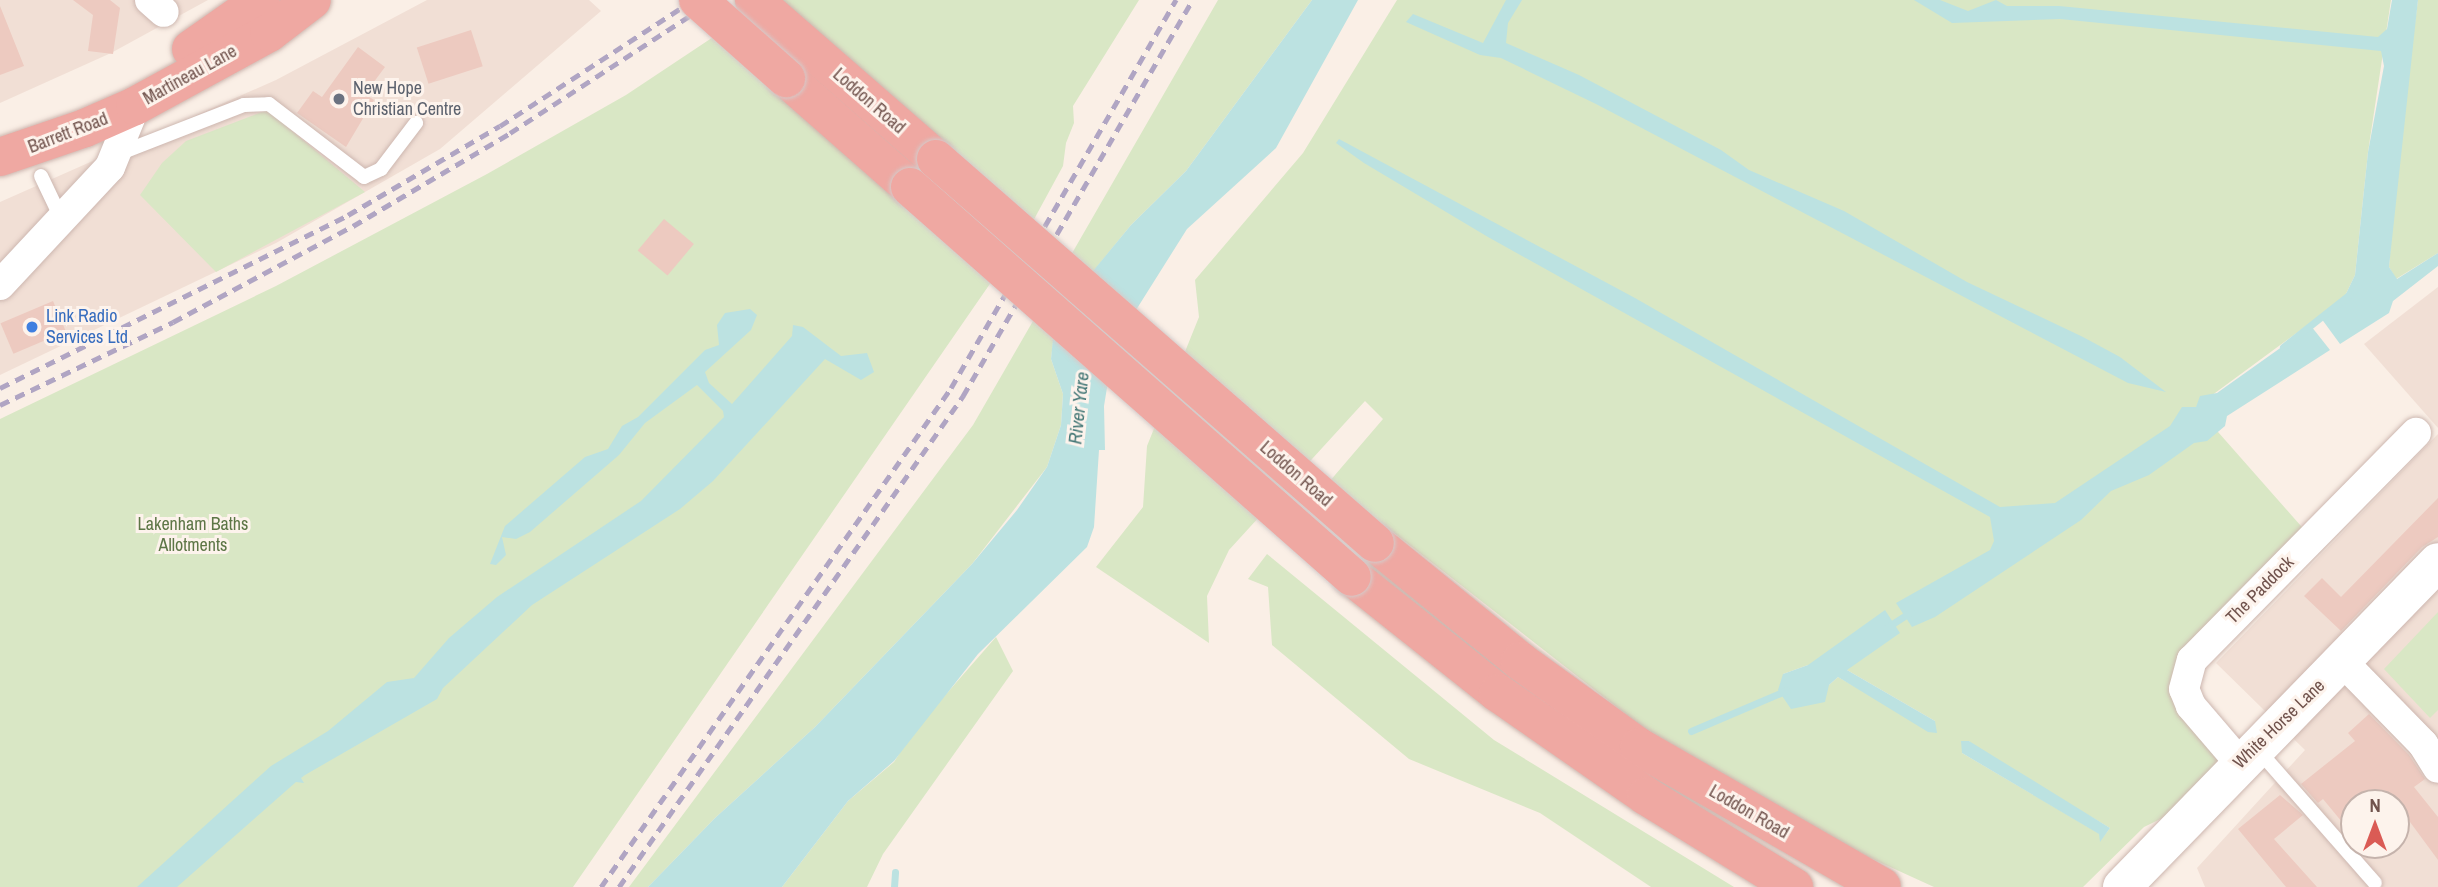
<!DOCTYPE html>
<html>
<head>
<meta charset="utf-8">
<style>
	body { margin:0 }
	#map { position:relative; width:2438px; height:887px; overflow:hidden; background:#faefe6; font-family:"Archivo Narrow",sans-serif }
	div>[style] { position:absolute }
	.residential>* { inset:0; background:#f1dfd5 }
	.green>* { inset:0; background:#d9e7c5 }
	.water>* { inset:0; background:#bce2e1 }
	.stream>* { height:7px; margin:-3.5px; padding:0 3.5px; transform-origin:3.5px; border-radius:3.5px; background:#bce2e1 }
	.building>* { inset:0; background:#edcac0; transform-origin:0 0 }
	.roads { filter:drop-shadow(0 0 2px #cdb7b0) drop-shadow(0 0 2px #cdb7b0) }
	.lane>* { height:14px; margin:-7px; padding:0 7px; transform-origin:7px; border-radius:7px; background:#fff }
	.street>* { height:30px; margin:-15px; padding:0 15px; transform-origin:15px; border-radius:15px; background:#fff }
	.secondary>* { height:38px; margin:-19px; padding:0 19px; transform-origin:19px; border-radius:19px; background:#fff }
	.highway>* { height:38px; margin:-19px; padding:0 19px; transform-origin:19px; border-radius:19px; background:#efa8a2 }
	.rail>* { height:5px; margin-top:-2.5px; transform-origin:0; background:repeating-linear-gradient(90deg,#b0a5c3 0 10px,transparent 0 17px) }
	.bridges { filter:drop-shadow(0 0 2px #d4cbca) drop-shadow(0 0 2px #d4cbca) }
	.highway-bridge>* { height:38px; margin:-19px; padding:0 19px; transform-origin:19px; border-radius:19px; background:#efa8a2 }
	.dots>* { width:19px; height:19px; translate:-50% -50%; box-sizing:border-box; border:4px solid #fdf3ec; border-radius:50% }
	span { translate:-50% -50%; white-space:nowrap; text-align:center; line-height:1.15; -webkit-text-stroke:6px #fdf3ec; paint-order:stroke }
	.street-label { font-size:18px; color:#71534d }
	.worship-label { font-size:18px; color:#5b616d }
	.left { translate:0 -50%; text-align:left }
	.shop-label { font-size:18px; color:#366cbe }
	.park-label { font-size:18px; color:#5d7646 }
	.water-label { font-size:19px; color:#427675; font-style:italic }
	.north { position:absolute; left:2340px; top:789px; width:70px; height:70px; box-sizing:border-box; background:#fdf3ec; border:2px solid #c5b3ac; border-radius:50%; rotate:0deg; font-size:19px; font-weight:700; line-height:28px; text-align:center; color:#71534d }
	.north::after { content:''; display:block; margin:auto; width:24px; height:32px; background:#da5b55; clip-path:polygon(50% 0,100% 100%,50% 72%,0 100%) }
</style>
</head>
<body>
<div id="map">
	<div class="residential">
		<i style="clip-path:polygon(0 0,208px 0,111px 53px,0 103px)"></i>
		<i style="clip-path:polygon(427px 0,589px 0,601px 11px,440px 149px,276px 243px,0 375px,0 202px,276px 80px)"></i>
		<i style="clip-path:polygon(2438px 287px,2438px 428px,2364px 344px)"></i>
		<i style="clip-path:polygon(evenodd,2438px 434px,2438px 887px,2205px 887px,2197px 868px,2305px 750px,2216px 663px,2438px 434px,2354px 803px,2396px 803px,2396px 845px,2354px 845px,2354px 803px)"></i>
	</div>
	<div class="green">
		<i style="clip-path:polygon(769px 0,1139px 0,1073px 106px,1074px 123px,1066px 143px,1063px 166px,1032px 223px,573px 887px,0 887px,0 419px,276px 286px,487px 174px,626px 95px)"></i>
		<i style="clip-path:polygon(1218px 0,1312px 0,1186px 171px,1131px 225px,1056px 317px,1051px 359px,1063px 394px,1061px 425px,1047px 467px,972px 564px,815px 727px,715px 818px,648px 887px,629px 887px,973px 425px)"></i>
		<i style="clip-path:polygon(evenodd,1397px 0,2391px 0,2368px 152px,2355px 275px,2344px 298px,2196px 407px,2308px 534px,2180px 662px,2228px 757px,2185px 807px,2144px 827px,2083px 887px,1934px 887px,1853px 850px,1641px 726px,1329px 482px,1383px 419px,1365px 401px,1229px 550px,1207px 596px,1209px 643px,1096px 567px,1143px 507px,1147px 446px,1199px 317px,1195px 280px,1303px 153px,1397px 0,1808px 665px,1847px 670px,1935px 721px,1929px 729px,1838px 677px,1829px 685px,1783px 674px,1808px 665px,1397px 0,1969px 741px,1977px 749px,2110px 828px,2100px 841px,2100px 834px,1962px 753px,1969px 741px)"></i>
		<i style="clip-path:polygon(2418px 0,2438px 0,2438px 253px,2396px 279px,2389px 267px,2397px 160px)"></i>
		<i style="clip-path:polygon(267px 110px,365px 192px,216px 272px,140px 195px,162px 163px,186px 141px)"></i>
		<i style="clip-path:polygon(1267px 554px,1494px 740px,1734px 887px,1651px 887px,1540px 813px,1409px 759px,1272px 645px,1268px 587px,1248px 579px)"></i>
		<i style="clip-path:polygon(2438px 612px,2438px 710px,2430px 718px,2384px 669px)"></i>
		<i style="clip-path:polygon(996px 637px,1013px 671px,883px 854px,867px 887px,782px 887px,848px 801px,894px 762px,913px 732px)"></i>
	</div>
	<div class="water">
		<i style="clip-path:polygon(1312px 0,1358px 0,1276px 148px,1187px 229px,1114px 345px,1104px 406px,1105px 450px,1099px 450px,1094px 527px,1087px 547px,978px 654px,894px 761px,848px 801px,782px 887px,648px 887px,715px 818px,815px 727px,972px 564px,1017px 510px,1047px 467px,1061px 425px,1063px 394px,1051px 359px,1055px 317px,1131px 225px,1186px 171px)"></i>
		<i style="clip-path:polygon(1506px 0,1522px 0,1508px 23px,1506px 43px,1579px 75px,1721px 150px,1749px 170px,1844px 211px,1967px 282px,2083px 337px,2120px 357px,2166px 392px,2128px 383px,1596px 104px,1501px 58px,1480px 55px,1406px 22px,1413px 14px,1483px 43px)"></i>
		<i style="clip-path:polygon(1914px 0,1940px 0,1968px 11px,1996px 0,2007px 6px,2059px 6px,2378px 37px,2387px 29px,2392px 0,2418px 0,2389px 267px,2397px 279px,2438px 253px,2438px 266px,2393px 301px,2389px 313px,2340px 344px,2321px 318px,2344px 298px,2355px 275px,2368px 152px,2384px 66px,2381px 51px,2060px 19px,1952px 23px)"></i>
		<i style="clip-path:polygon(1339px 139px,1635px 298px,2000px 507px,2055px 503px,2170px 426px,2182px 407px,2196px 407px,2200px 396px,2217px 393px,2311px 326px,2330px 350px,2227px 416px,2225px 426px,2207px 441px,2194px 443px,2149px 475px,2111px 491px,2081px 520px,1935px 617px,1912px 627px,1896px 603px,1990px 550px,1994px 541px,1990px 517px,1488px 237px,1364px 163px,1336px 143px)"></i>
		<i style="clip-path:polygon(750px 309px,757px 315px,751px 330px,705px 372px,709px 383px,732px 404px,792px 336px,793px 325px,803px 327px,841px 356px,867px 353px,874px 372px,861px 380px,825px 359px,713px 481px,680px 509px,532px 605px,443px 688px,437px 699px,305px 775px,301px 778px,304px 783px,296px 782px,177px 887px,137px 887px,271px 766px,328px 731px,387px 682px,414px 678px,449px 638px,497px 597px,641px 501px,724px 417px,723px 411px,697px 385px,645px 423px,619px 455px,530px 532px,516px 539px,502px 537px,506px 555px,496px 565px,490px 564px,505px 526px,585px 457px,608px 449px,622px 426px,638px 417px,705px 350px,719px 345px,717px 325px,725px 313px)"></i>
		<i style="clip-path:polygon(1885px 610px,1900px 633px,1847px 670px,1935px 721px,1937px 733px,1928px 732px,1838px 677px,1829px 685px,1825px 702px,1791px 709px,1778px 690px,1783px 674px,1808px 665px)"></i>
		<i style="clip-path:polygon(1961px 741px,1969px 741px,2110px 828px,2100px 842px,2099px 834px,1962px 753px)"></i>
	</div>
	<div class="stream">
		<i style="left:2283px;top:347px;width:85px;rotate:-38.3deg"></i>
		<i style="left:1886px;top:628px;width:30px;rotate:-33deg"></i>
		<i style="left:1691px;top:731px;width:104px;rotate:-23.1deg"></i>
		<i style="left:894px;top:887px;width:15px;rotate:-86deg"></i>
	</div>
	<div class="building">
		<i style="clip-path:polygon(73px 0,110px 0,120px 8px,113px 54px,88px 51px,93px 15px)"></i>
		<i style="clip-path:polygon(0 6px,24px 66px,0 75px)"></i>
		<i style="left:471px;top:30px;width:38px;height:57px;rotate:72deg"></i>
		<i style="clip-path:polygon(358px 47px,385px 67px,365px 94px,374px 100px,346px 147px,297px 113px,313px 91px,322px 97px)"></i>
		<i style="left:664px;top:219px;width:39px;height:41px;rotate:40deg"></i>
		<i style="left:53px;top:301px;width:33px;height:57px;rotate:67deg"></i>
		<i style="clip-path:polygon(2438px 498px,2438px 537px,2422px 547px,2341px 631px,2304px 596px,2322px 578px,2341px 597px)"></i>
		<i style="clip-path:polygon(2369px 714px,2409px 755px,2425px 779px,2414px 787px,2438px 817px,2438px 860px,2396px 803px,2381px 790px,2365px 803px,2354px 803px,2354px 812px,2342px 822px,2323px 799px,2318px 803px,2301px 784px,2355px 741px,2348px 733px)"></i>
		<i style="clip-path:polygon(2280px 795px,2303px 815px,2274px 839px,2317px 887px,2286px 887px,2238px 829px)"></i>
	</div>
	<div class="roads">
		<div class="lane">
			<i style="left:118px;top:154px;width:135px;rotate:-21.3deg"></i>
			<i style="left:244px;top:105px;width:25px;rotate:-2deg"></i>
			<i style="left:269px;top:104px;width:120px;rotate:37.5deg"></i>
			<i style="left:364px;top:177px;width:19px;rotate:-25deg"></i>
			<i style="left:381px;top:169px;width:58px;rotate:-52.7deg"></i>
			<i style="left:41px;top:176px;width:49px;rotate:64.5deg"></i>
			<i style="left:2258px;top:750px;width:177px;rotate:48.7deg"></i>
		</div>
		<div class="street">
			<i style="left:150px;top:0;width:18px;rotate:41deg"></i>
			<i style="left:0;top:285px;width:161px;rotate:-47deg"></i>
			<i style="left:110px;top:167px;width:66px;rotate:-67.7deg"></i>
			<i style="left:2343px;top:662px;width:115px;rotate:45.7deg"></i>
			<i style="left:2423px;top:744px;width:28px;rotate:58deg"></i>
			<i style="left:2239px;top:762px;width:74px;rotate:-130.6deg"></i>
			<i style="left:2191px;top:706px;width:18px;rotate:-112deg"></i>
			<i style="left:2184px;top:689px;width:30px;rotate:-75deg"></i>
			<i style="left:2192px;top:660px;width:319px;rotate:-45.4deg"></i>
		</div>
		<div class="secondary">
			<i style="left:2122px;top:887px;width:453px;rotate:-45.8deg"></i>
		</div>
		<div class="highway">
			<i style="left:754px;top:0;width:242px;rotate:41.1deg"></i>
			<i style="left:191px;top:49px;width:85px;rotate:-35deg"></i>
			<i style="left:786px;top:78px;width:165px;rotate:41.3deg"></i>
			<i style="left:0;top:157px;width:90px;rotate:-18.8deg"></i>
			<i style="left:85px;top:128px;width:55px;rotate:-23.7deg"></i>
			<i style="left:135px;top:106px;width:153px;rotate:-28.6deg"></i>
			<i style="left:269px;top:33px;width:54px;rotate:-37.5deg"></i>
			<i style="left:1375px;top:543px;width:187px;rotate:39.1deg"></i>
			<i style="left:1520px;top:661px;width:147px;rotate:35.9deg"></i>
			<i style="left:1639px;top:747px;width:280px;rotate:29.9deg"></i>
			<i style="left:1352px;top:577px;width:186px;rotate:38.5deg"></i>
			<i style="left:1498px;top:693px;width:180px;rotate:34.8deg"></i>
			<i style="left:1646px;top:796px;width:174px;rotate:31.6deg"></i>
		</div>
	</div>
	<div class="rail">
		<i style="left:0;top:388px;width:389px;rotate:-26.4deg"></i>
		<i style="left:348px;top:215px;width:176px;rotate:-30.4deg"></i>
		<i style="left:500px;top:126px;width:230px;rotate:-33.1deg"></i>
		<i style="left:0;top:405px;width:192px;rotate:-25.6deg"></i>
		<i style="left:173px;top:322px;width:204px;rotate:-28.1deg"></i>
		<i style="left:353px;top:226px;width:182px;rotate:-30.6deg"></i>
		<i style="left:510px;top:133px;width:244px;rotate:-33.1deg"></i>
		<i style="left:601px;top:887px;width:610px;rotate:-54.95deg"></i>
		<i style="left:951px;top:388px;width:449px;rotate:-59.9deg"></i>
		<i style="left:619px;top:887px;width:600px;rotate:-54.98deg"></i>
		<i style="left:963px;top:396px;width:458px;rotate:-59.9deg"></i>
	</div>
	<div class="bridges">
		<div class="highway-bridge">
			<i style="left:698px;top:0;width:118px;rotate:41.6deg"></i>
			<i style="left:936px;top:159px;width:583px;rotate:41.18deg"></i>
			<i style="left:910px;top:187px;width:589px;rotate:41.42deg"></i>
		</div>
	</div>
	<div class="dots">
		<i style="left:339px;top:99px;background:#6b7280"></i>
		<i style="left:32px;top:327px;background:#3f7fe0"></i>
	</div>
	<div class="street-label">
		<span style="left:190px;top:75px;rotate:-29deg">Martineau Lane</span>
		<span style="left:869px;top:101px;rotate:41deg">Loddon Road</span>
		<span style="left:68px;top:133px;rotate:-21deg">Barrett Road</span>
		<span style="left:1296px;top:474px;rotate:41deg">Loddon Road</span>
		<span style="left:2260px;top:590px;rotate:-45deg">The Paddock</span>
		<span style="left:2279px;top:724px;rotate:-44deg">White Horse Lane</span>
		<span style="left:1749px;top:812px;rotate:30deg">Loddon Road</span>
	</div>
	<div class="worship-label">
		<span class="left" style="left:353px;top:99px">New Hope<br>Christian Centre</span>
	</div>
	<div class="shop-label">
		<span class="left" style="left:46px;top:327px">Link Radio<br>Services Ltd</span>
	</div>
	<div class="park-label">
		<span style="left:193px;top:535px">Lakenham Baths<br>Allotments</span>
	</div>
	<div class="water-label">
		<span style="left:1079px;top:408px;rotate:-84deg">River Yare</span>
	</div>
	<div class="north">N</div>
</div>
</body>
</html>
